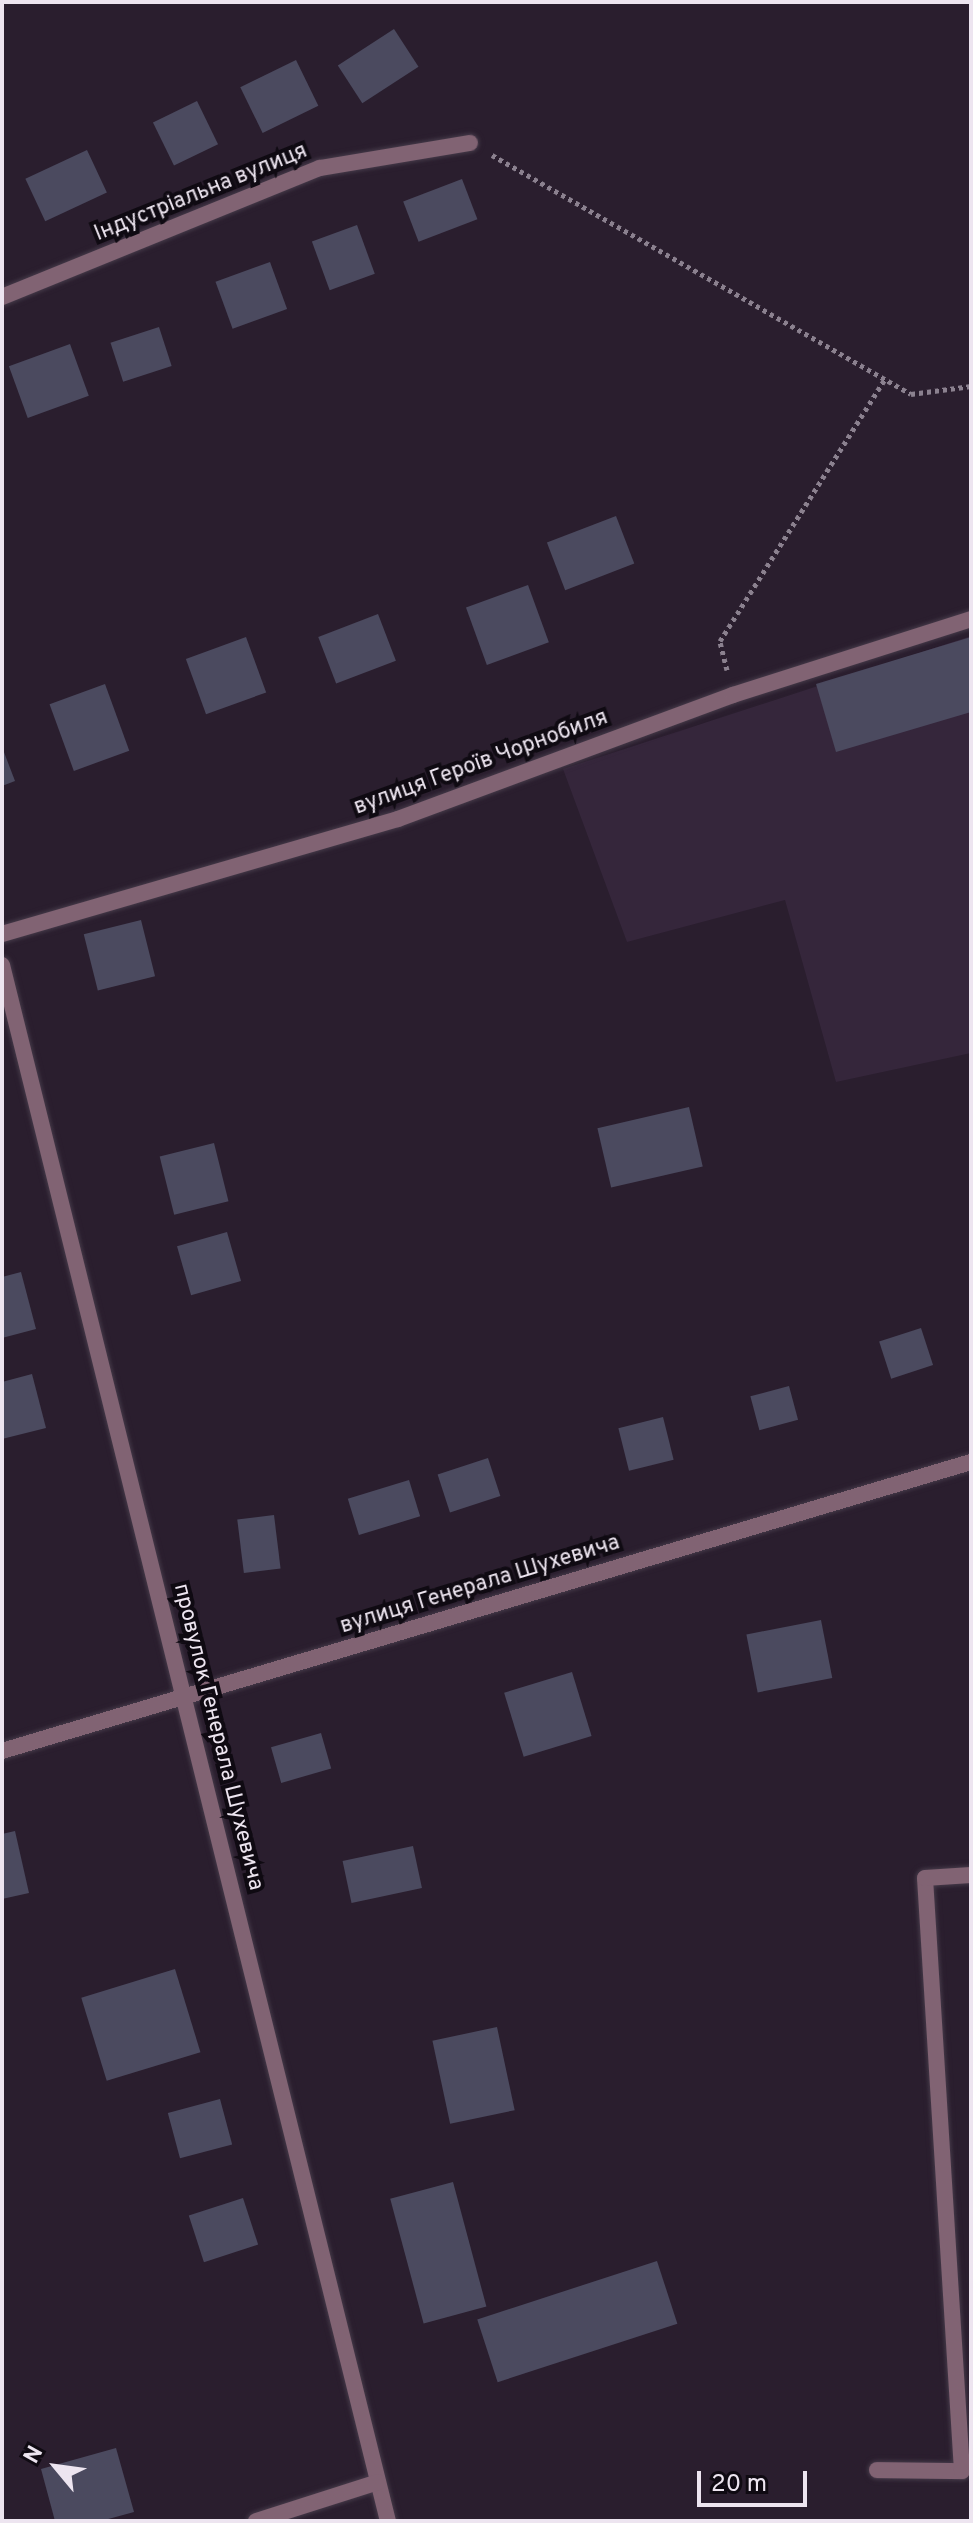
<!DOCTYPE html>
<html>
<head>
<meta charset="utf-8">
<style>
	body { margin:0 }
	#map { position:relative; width:973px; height:2523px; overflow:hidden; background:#2a1e2e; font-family:Overpass,sans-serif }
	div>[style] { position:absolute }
	.built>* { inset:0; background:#35263b }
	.building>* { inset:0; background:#4b4a5f; transform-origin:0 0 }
	.path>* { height:5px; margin-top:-2.5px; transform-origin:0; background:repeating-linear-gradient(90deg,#8b818f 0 4px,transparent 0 8px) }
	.roads { filter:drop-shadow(0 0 2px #453a49) drop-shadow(0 0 2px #453a49) }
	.service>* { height:16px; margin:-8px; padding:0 8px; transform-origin:8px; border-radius:8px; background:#816373 }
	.minor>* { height:16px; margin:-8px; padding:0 8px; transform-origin:8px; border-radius:8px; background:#816373 }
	span { translate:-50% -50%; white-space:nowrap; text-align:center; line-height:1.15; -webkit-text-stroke:8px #0f0a12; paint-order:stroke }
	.street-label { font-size:22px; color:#ede5f0 }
	.frame { position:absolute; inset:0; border:4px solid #ede5f0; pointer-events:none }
	.north { position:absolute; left:16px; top:2427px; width:80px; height:80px; -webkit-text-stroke:6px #0f0a12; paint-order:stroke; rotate:299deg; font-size:22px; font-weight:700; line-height:32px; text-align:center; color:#ede5f0 }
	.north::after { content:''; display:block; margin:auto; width:28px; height:36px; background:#ede5f0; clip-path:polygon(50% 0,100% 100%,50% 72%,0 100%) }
	.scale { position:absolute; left:697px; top:2471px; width:110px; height:36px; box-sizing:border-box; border:4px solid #ede5f0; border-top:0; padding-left:10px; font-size:24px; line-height:28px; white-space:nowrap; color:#ede5f0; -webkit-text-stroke:6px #0f0a12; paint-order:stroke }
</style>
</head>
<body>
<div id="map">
	<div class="built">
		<i style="clip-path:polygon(971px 636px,971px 1053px,836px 1082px,785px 900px,627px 942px,563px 769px)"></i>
	</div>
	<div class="building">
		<i style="left:394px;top:29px;width:45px;height:67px;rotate:57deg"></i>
		<i style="left:296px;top:60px;width:51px;height:62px;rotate:64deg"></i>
		<i style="left:197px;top:101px;width:48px;height:49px;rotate:64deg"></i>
		<i style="left:87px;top:150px;width:47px;height:68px;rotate:65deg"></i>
		<i style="left:462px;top:179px;width:43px;height:63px;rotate:69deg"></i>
		<i style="left:357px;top:225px;width:52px;height:48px;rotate:70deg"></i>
		<i style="left:270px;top:262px;width:50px;height:58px;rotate:70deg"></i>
		<i style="left:159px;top:327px;width:41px;height:51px;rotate:72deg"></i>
		<i style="left:70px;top:344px;width:55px;height:65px;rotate:70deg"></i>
		<i style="left:616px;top:516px;width:51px;height:74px;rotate:69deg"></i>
		<i style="left:528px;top:585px;width:61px;height:66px;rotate:70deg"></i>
		<i style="left:378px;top:614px;width:50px;height:64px;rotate:69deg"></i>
		<i style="left:246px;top:637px;width:59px;height:64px;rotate:70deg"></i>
		<i style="clip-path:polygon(971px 637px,971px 712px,836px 752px,816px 684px)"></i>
		<i style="left:105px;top:684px;width:71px;height:59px;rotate:70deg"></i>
		<i style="clip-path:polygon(2px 747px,15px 781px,2px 786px)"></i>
		<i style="left:141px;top:920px;width:58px;height:59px;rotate:76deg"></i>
		<i style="left:689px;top:1107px;width:61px;height:94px;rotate:77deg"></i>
		<i style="left:214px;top:1143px;width:60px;height:56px;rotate:76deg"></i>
		<i style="left:227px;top:1232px;width:51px;height:52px;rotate:74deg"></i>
		<i style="clip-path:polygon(21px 1272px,36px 1329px,2px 1338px,2px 1277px)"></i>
		<i style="left:921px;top:1328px;width:39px;height:44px;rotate:72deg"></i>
		<i style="clip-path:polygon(32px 1374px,46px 1428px,2px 1439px,2px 1382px)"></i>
		<i style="left:789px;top:1386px;width:35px;height:40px;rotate:75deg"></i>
		<i style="left:663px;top:1417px;width:44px;height:46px;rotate:76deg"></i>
		<i style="left:488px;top:1458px;width:40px;height:53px;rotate:72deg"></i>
		<i style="left:409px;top:1480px;width:38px;height:64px;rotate:73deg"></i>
		<i style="left:274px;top:1515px;width:54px;height:37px;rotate:83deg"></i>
		<i style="left:821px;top:1620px;width:59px;height:76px;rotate:79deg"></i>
		<i style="left:572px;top:1672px;width:67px;height:71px;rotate:73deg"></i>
		<i style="left:321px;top:1733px;width:37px;height:52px;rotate:74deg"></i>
		<i style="clip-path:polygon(15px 1831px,29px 1893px,2px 1899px,2px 1834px)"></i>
		<i style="left:413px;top:1846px;width:43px;height:72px;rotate:78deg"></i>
		<i style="left:175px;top:1969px;width:87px;height:98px;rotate:73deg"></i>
		<i style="left:497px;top:2027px;width:85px;height:66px;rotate:78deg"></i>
		<i style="left:220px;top:2099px;width:47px;height:54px;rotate:75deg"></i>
		<i style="left:453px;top:2182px;width:129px;height:65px;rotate:75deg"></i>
		<i style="left:243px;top:2198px;width:49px;height:57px;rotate:72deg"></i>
		<i style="left:657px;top:2261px;width:66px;height:189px;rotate:72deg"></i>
		<i style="clip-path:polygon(116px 2448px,134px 2512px,101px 2521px,55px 2521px,41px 2469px)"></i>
	</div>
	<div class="path">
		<i style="left:492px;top:155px;width:482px;rotate:29.7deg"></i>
		<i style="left:911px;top:394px;width:61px;rotate:-7.6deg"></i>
		<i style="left:727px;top:670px;width:30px;rotate:-104deg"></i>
		<i style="left:720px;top:641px;width:310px;rotate:-57.8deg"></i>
	</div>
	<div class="roads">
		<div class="service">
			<i style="left:877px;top:2470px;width:85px;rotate:0.7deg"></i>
			<i style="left:962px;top:2471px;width:594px;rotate:-93.57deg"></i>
			<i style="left:925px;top:1878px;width:46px;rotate:-3.7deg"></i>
		</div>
		<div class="minor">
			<i style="left:2px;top:297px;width:343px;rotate:-22.1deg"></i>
			<i style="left:320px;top:168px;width:152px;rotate:-9.5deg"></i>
			<i style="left:2px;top:934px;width:412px;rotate:-16.2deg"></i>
			<i style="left:398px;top:819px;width:357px;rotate:-20.3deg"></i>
			<i style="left:733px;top:695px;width:250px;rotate:-17.7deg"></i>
			<i style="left:2px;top:965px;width:1603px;rotate:76.07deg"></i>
			<i style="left:2px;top:1751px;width:1011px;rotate:-16.61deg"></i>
			<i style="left:256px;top:2521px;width:128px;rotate:-17.7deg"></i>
		</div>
	</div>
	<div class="street-label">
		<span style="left:201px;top:193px;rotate:-22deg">Індустріальна вулиця</span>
		<span style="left:481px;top:763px;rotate:-20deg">вулиця Героїв Чорнобиля</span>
		<span style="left:480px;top:1585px;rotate:-17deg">вулиця Генерала Шухевича</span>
		<span style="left:218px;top:1737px;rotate:76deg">провулок Генерала Шухевича</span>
	</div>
	<div class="frame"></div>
	<div class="north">N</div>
	<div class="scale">20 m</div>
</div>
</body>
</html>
